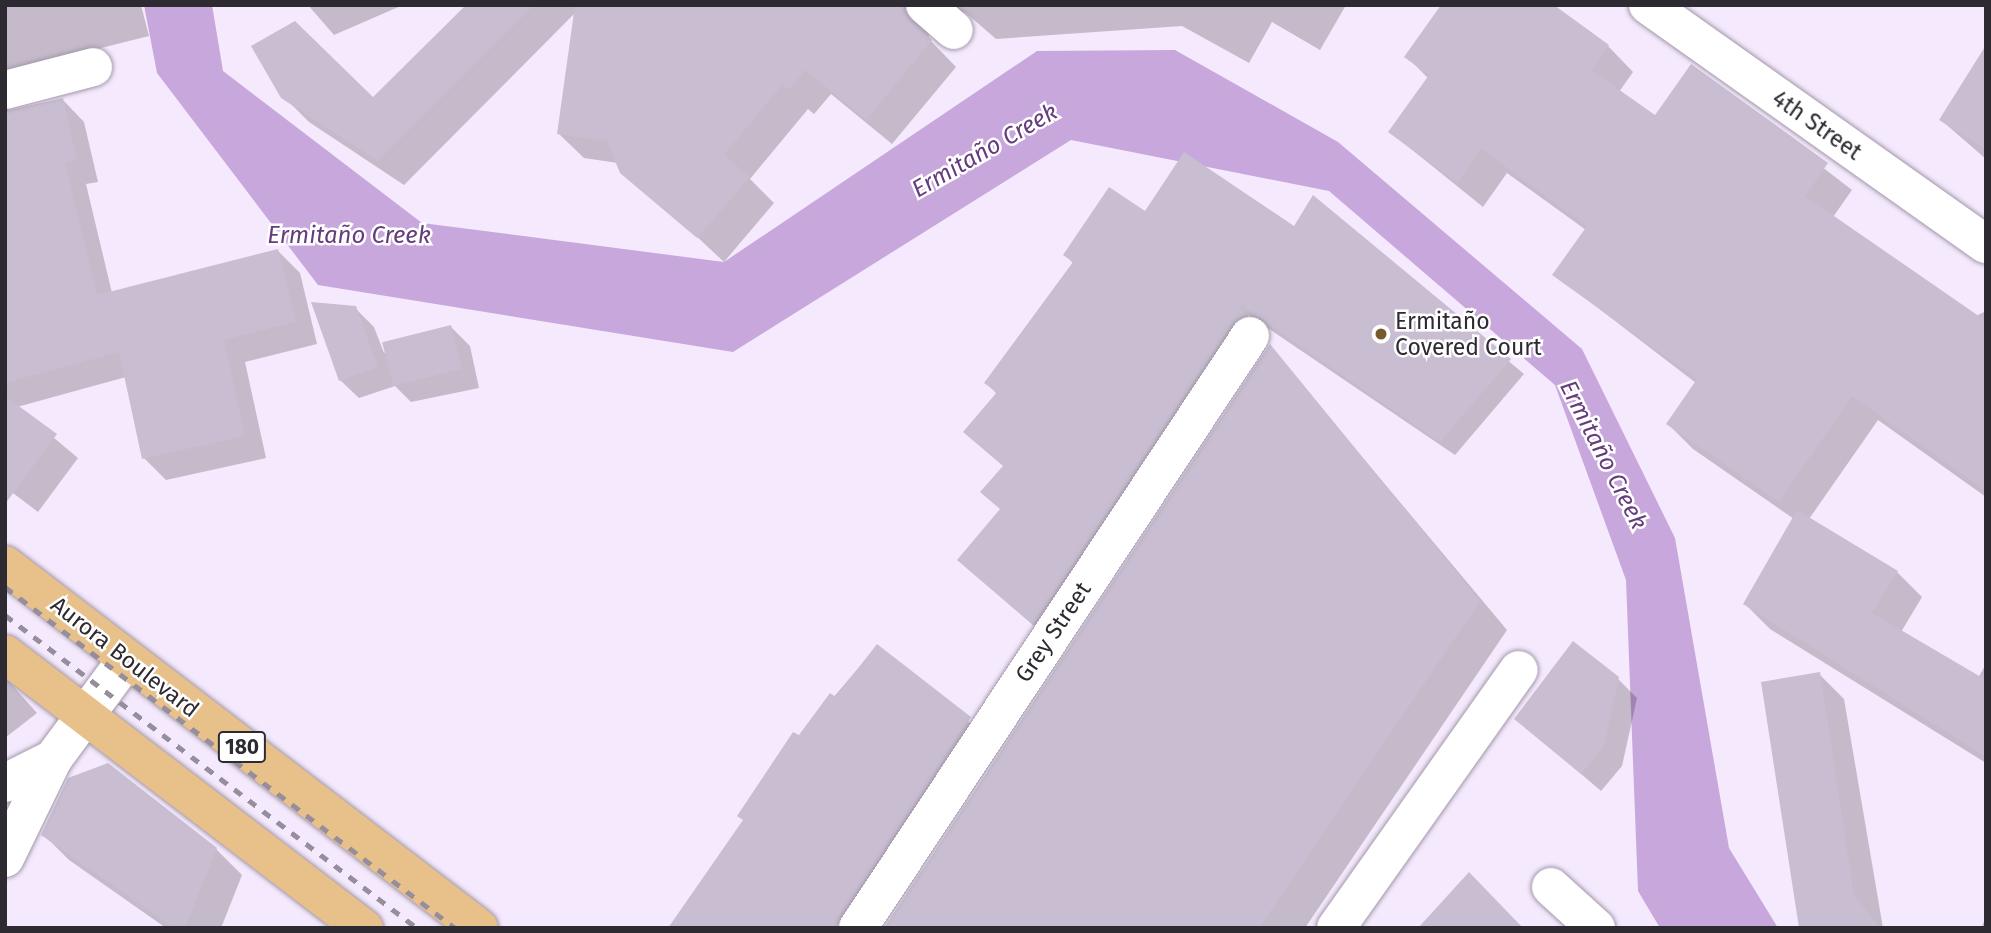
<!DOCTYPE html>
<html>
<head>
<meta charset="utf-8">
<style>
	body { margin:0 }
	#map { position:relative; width:1991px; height:933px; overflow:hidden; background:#f5e9fd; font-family:"Fira Sans",sans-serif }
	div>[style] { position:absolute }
	.water>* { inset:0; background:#c7a7dc }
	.shadow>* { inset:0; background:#0003 }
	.building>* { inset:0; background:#c9bed1; transform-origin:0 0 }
	.roads { filter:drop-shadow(0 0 2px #a297a9) drop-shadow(0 0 2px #a297a9) }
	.minor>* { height:38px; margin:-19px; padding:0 19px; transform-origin:19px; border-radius:19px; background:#fff }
	.major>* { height:38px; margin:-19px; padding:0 19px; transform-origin:19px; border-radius:19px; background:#e8c18a }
	.rail>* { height:5px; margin-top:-2.5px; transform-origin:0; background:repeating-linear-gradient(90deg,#968e9c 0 9px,transparent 0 18px) }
	.dots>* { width:19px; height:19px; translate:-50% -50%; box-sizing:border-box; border:4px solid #fff; border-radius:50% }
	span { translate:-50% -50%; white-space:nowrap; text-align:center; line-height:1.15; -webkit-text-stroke:5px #fff; paint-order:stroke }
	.shield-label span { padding:2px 5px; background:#fff; border:2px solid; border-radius:5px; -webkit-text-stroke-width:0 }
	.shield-label { font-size:21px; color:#2e2a31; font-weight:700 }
	.street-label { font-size:23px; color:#2e2a31 }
	.poi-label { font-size:23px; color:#2e2a31 }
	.left { translate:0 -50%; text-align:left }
	.water-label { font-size:24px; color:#653c7d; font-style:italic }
	.frame { position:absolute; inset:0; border:7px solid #2e2a31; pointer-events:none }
</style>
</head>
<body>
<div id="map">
	<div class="water">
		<i style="clip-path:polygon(144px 5px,212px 5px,223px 71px,422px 223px,724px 262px,1037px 51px,1175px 50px,1338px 142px,1582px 349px,1675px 538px,1729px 848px,1778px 928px,1660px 928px,1638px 891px,1626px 580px,1555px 385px,1329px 191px,1071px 140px,733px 352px,318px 285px,157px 73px)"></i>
	</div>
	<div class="shadow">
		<i style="clip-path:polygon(5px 5px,141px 5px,149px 36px,69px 56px,12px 96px,8px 111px,62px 99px,84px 122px,98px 182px,86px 184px,112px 293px,278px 251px,300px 273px,317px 344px,245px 362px,266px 458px,166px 480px,144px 458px,126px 377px,17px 407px,78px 458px,38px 512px,5px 487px)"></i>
		<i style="clip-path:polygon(308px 5px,403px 5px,334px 35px)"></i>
		<i style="clip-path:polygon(485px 5px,1346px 5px,1320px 50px,1272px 22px,1249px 63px,1182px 26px,996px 39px,966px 13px,943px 9px,928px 26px,929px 39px,956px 67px,892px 144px,831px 94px,814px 114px,808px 109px,750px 179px,774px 203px,724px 262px,618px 163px,584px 158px,558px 133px,575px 13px,404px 185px,309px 122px,283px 96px,373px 99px)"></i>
		<i style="clip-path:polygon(1608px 46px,1633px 72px,1619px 92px,1655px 118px,1692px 67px,1852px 190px,1833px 217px,1976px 316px,1986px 311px,1986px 497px,1878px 420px,1809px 519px,1897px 572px,1922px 597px,1901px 632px,1978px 678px,1986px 664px,1986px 763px,1770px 629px,1745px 604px,1794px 519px,1693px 449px,1668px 424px,1696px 383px,1555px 275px,1586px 230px,1507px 173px,1483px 207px,1390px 132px,1429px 79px,1407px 57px)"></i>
		<i style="clip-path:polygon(1986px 48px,1986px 159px,1941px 120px)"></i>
		<i style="clip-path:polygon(1314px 198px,1524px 374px,1455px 455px,1247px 314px,1259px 330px,1047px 637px,959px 560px,1002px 510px,1005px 467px,965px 432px,997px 394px,986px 383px,1074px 264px,1065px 255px,1145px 213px,1295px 229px)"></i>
		<i style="clip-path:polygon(355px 308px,374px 327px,384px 353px,451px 327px,470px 346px,479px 388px,411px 402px,395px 386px,359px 398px,340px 380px)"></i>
		<i style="clip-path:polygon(1270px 347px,1507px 630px,1305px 928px,886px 928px)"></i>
		<i style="clip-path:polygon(877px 646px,993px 742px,870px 928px,830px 903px,799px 738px)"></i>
		<i style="clip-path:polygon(1819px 674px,1844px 699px,1883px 928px,1801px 928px)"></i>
		<i style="clip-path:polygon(5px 677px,37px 713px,5px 738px)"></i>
		<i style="clip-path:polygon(1618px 679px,1637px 698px,1622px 766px,1601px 791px,1517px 719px)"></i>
		<i style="clip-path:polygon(43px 834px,216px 849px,242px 875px,221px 928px,166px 928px,69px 860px)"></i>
		<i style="clip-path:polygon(1986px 917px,1986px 928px,1981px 928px)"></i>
	</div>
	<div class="building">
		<i style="clip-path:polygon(466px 5px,534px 5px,378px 161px,281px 98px,251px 46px,295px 21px,373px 97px)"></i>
		<i style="clip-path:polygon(575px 5px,904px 5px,910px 21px,932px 40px,866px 120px,805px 70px,788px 90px,782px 85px,724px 155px,750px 177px,697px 238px,620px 173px,607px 141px,557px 134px)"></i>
		<i style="clip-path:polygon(1441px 5px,1554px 5px,1609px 45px,1591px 70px,1655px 115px,1691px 64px,1828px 163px,1805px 196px,1986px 321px,1986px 491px,1852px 396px,1779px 502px,1666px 424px,1697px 379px,1552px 275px,1587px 226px,1481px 149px,1457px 183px,1388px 132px,1429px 75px,1404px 57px)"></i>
		<i style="clip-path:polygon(1986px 45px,1986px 149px,1939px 120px)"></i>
		<i style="clip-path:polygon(63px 98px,77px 160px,65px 163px,97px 295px,278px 249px,296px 322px,224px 340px,245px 436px,142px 459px,119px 352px,5px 383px,5px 111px)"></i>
		<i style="clip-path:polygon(1184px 152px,1294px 226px,1313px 195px,1511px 359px,1440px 442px,1239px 304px,1246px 315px,1232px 324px,1033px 625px,957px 560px,1000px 509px,980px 492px,1003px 466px,963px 432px,997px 392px,984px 383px,1073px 262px,1063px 255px,1109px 187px,1145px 211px)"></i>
		<i style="clip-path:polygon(311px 302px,356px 306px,378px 367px,339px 381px)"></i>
		<i style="left:451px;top:325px;width:45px;height:71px;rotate:76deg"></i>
		<i style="clip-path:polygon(1270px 344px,1480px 601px,1259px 928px,884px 928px)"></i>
		<i style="clip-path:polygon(5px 396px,57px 434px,5px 504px)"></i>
		<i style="clip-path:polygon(1797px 510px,1898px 571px,1872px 613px,1986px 680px,1986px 757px,1743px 604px)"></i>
		<i style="clip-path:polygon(1573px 641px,1619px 677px,1604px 746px,1581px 774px,1514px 719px)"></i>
		<i style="clip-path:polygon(877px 644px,971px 717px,836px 928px,668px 928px,743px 820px,737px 816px,793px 732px,799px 735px,830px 693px,836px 697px)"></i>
		<i style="clip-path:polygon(1820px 672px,1854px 895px,1880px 928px,1799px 928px,1761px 682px)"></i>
		<i style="clip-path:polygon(108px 763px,217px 848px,185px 928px,174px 928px,41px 835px,68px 778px)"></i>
		<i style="clip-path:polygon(1469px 872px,1523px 928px,1418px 928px)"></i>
	</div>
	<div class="roads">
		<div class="minor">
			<i style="left:925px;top:5px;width:38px;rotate:41deg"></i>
			<i style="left:1648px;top:5px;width:414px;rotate:35.3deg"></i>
			<i style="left:5px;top:90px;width:91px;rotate:-14.6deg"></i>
			<i style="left:5px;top:783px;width:54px;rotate:-26.6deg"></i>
			<i style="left:53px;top:759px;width:124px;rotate:-53.5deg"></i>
			<i style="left:5px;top:858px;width:110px;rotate:-64.1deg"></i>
			<i style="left:1551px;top:887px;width:61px;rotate:42.3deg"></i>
			<i style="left:858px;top:928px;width:710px;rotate:-56.49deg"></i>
			<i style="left:1336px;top:928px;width:316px;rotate:-54.7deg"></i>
		</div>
		<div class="major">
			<i style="left:5px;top:565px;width:597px;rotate:37.45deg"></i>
			<i style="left:5px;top:654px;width:452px;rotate:37.4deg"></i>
		</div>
	</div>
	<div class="rail">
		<i style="left:5px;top:587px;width:565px;rotate:37.15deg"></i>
		<i style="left:5px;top:615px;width:517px;rotate:37.22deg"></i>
	</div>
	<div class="dots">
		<i style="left:1381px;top:334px;background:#78582d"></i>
	</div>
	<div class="shield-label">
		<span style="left:242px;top:747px">180</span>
	</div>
	<div class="street-label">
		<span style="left:1817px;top:125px;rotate:35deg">4th Street</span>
		<span style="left:1053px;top:632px;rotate:-56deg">Grey Street</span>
		<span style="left:125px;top:657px;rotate:38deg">Aurora Boulevard</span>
	</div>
	<div class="poi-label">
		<span class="left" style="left:1395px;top:334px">Ermitaño<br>Covered Court</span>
	</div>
	<div class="water-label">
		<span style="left:985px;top:151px;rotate:-30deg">Ermitaño Creek</span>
		<span style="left:349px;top:236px">Ermitaño Creek</span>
		<span style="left:1603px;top:455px;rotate:63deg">Ermitaño Creek</span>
	</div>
	<div class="frame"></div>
</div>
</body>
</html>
